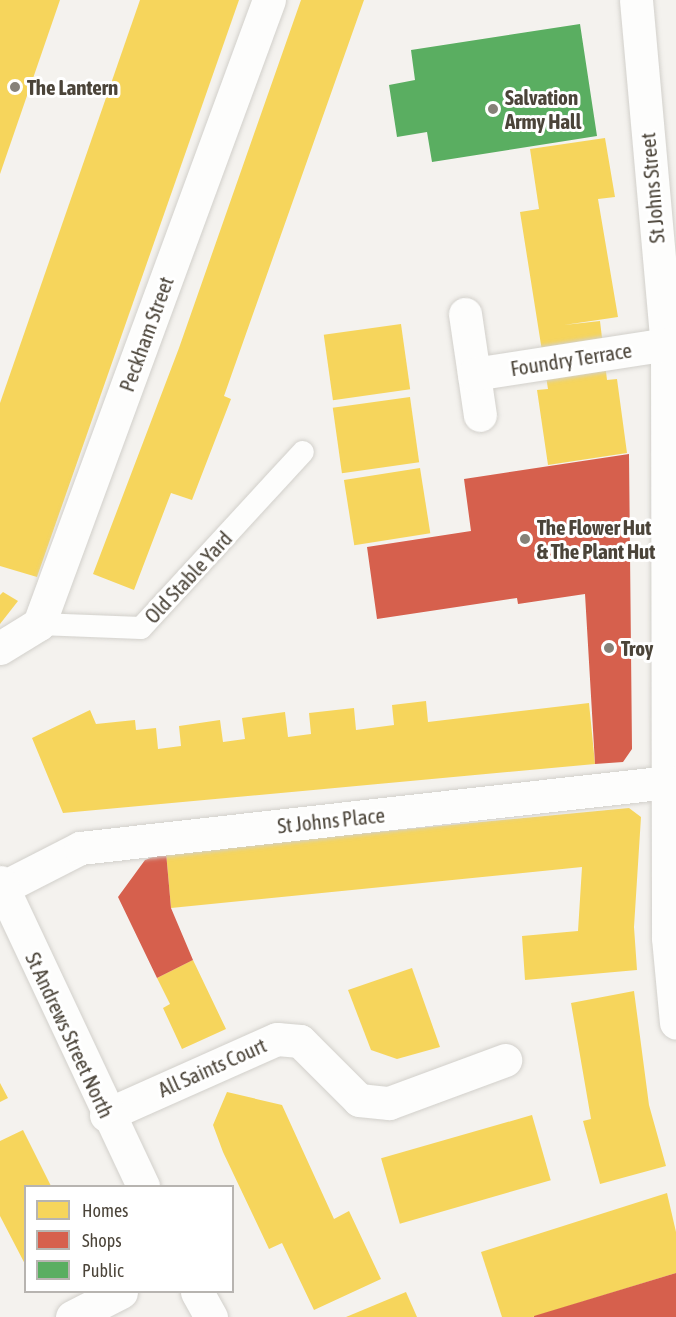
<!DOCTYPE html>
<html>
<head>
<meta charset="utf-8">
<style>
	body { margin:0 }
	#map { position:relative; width:676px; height:1317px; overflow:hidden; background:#f4f2ee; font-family:"Asap Condensed",sans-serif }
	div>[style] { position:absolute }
	.homes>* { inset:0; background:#f6d55c; transform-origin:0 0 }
	.shops>* { inset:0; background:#d6604d }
	.public>* { inset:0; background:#5aae61 }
	.roads { filter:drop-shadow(0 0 2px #d2d0cb) drop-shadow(0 0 2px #d2d0cb) }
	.service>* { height:22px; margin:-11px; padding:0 11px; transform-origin:11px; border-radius:11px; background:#fdfdfc }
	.minor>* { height:33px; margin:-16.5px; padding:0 16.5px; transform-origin:16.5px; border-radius:16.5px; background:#fdfdfc }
	.tertiary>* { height:33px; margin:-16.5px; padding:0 16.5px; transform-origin:16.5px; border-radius:16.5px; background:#fdfdfc }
	.dots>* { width:16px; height:16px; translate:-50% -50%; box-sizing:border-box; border:3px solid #fff; border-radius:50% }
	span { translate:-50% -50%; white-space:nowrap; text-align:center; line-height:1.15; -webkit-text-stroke:6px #fff; paint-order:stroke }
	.poi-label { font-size:21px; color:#4b4439; font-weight:700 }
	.left { translate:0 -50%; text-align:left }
	.street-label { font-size:21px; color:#4b4439 }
	.legend { position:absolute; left:24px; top:1185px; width:210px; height:108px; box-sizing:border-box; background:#fff; border:2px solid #b7b4b0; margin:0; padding:8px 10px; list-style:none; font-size:18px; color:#4b4439 }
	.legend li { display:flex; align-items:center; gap:12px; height:30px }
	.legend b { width:30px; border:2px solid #b7b4b0 }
</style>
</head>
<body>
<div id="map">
	<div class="homes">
		<i style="clip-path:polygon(0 0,60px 0,0 174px)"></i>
		<i style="clip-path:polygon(140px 0,239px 0,37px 577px,0 566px,0 403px)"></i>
		<i style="clip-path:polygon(301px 0,364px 0,224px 396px,231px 399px,192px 500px,171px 493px,134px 590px,93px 574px,179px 348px)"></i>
		<i style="clip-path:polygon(605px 138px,615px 197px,598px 199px,618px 317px,564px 325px,600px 321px,607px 380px,617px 379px,627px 453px,548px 465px,537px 390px,548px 389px,520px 212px,539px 209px,530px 149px)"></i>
		<i style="left:401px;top:324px;width:66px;height:78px;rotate:82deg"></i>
		<i style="left:410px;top:397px;width:66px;height:78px;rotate:82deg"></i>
		<i style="left:420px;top:468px;width:66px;height:77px;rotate:81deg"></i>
		<i style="clip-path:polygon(3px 592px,18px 601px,0 624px,0 595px)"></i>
		<i style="clip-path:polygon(426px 701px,428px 722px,589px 703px,595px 764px,63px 813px,32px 738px,90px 710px,96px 724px,135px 720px,136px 730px,156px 728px,158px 749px,181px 746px,179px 726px,220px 720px,223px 742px,245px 739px,242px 718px,285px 712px,288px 737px,311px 734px,309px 713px,354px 708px,356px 730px,394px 725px,392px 705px)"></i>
		<i style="clip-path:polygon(629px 808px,641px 817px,634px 927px,637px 970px,525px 980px,522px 936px,578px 931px,582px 867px,171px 908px,166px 852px)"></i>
		<i style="clip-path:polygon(193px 960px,226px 1029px,182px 1049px,163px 1008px,170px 1004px,157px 978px)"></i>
		<i style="clip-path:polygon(412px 968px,440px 1047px,397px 1059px,371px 1050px,348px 990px)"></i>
		<i style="clip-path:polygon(634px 991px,649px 1105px,666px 1166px,600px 1184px,583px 1121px,591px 1119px,571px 1003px)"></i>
		<i style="clip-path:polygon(0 1083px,8px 1098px,0 1102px)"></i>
		<i style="clip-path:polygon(227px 1092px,282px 1105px,334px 1219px,349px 1211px,381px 1279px,314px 1310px,282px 1243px,269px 1249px,223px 1152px,213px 1125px)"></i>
		<i style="left:532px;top:1115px;width:68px;height:157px;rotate:74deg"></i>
		<i style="clip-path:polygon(23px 1130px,51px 1186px,26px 1186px,26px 1266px,0 1216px,0 1141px)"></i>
		<i style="clip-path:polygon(667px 1193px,676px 1232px,676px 1273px,533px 1317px,502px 1317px,481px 1252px)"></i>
		<i style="clip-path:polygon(406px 1292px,417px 1317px,346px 1317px)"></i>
	</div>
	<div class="shops">
		<i style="clip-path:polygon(629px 454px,632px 749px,623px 762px,595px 764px,585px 594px,518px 604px,517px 598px,377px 619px,367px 547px,471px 531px,464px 479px)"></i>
		<i style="clip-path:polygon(166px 852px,171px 908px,193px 960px,157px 978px,118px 897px,145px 860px)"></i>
		<i style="clip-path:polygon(676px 1273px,676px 1317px,534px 1317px,534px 1316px)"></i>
	</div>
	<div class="public">
		<i style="clip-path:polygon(580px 24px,597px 136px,432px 162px,427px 132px,397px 137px,389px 85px,415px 80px,411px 50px)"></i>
	</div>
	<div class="roads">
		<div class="service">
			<i style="left:39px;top:624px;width:102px;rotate:2.2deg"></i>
			<i style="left:141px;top:628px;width:239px;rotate:-47.4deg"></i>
		</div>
		<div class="minor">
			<i style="left:636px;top:0;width:345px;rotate:84.9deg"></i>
			<i style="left:667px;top:344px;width:594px;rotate:89.9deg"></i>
			<i style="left:668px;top:938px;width:85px;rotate:84.6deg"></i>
			<i style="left:465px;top:314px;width:102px;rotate:81.6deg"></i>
			<i style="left:474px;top:374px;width:195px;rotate:-8.8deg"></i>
			<i style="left:0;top:648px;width:46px;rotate:-31.6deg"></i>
			<i style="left:39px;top:624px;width:665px;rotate:-69.77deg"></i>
			<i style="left:0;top:889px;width:90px;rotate:-27.1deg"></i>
			<i style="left:80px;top:848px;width:592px;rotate:-6.4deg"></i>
			<i style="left:106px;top:1115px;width:187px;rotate:-24deg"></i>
			<i style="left:277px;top:1039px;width:23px;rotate:5deg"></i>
			<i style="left:300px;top:1041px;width:83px;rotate:45deg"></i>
			<i style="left:359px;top:1100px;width:30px;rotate:6deg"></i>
			<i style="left:389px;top:1103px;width:124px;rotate:-20.3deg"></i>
			<i style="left:72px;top:1317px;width:55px;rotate:-27deg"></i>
		</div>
		<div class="tertiary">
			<i style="left:0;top:882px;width:336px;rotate:64.8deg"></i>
			<i style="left:197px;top:1292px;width:29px;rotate:61deg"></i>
		</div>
	</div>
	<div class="dots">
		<i style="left:15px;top:87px;background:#868178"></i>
		<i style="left:493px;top:109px;background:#868178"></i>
		<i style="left:525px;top:539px;background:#868178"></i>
		<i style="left:609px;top:648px;background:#868178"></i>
	</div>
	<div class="poi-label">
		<span class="left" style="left:27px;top:87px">The Lantern</span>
		<span class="left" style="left:505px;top:109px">Salvation<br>Army Hall</span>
		<span class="left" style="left:537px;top:539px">The Flower Hut<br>&amp; The Plant Hut</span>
		<span class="left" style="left:621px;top:648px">Troy</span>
	</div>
	<div class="street-label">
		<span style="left:652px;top:188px;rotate:-95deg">St Johns Street</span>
		<span style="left:146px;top:334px;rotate:-70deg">Peckham Street</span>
		<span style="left:571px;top:359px;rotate:-9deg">Foundry Terrace</span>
		<span style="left:188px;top:577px;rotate:-47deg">Old Stable Yard</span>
		<span style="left:331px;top:820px;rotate:-6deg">St Johns Place</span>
		<span style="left:70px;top:1035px;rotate:65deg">St Andrews Street North</span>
		<span style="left:212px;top:1067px;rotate:-24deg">All Saints Court</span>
	</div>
	<ul class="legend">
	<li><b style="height:16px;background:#f6d55c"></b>Homes</li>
	<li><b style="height:16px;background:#d6604d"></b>Shops</li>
	<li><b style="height:16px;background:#5aae61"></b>Public</li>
	</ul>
</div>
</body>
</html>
